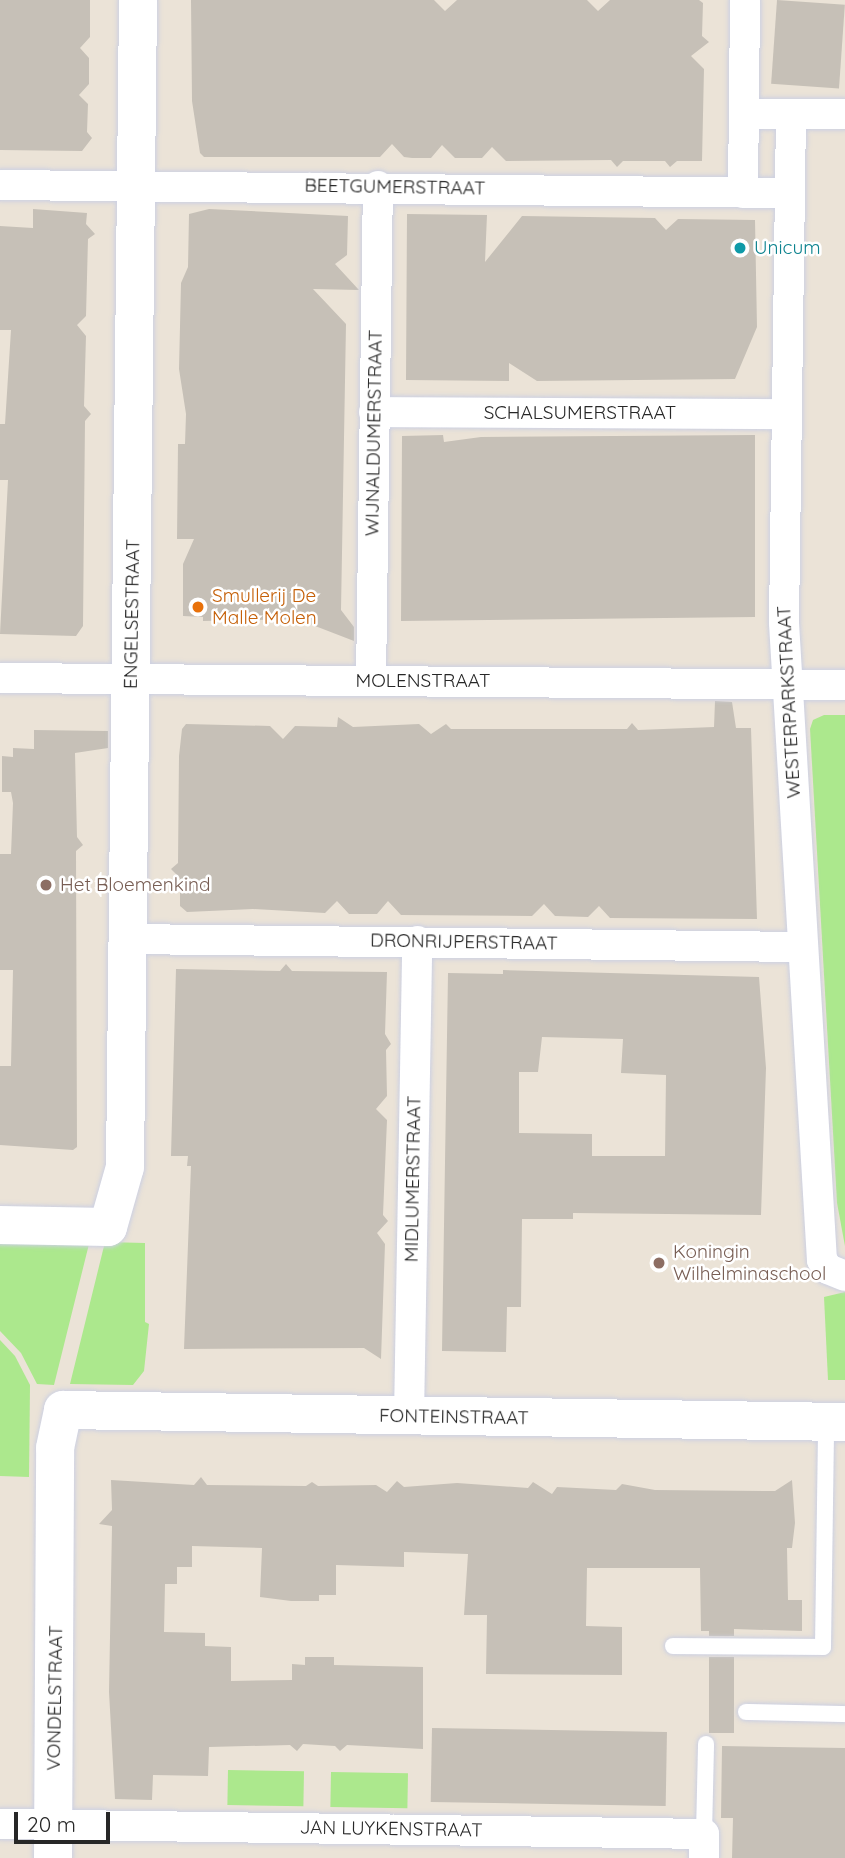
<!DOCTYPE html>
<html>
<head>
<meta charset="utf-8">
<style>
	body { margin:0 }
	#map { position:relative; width:845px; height:1858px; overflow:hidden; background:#ebe3d7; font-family:Quicksand,sans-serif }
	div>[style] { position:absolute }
	.green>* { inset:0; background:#ace88d; transform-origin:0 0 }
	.building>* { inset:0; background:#c6c0b7; transform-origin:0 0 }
	.roads { filter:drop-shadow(0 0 2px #ccd0e2) drop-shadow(0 0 2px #ccd0e2) }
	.service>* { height:16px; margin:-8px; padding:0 8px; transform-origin:8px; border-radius:8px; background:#fff }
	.minor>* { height:30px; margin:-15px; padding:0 15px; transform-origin:15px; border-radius:15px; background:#fff }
	.tertiary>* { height:38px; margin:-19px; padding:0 19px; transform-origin:19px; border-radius:19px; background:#fff }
	.dots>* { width:19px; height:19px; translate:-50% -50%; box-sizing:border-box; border:4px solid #fff; border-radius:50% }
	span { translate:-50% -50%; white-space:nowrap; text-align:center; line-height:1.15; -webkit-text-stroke:5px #fff; paint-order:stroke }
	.street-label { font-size:19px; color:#272727 }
	.culture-label { font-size:19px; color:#0d838f }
	.left { translate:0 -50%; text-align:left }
	.food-label { font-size:19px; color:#c56008 }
	.education-label { font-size:19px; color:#785e54 }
	.scale { position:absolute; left:14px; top:1812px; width:96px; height:32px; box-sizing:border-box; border:4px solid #272727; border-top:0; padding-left:9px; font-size:21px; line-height:24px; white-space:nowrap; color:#272727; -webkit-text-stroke:5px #fff; paint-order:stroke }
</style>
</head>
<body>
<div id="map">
	<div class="green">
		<i style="clip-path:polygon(824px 715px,845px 715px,845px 1246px,837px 1203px,810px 729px,813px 720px)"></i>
		<i style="clip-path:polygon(0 1240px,89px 1244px,54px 1385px,37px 1384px,21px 1353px,0 1331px)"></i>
		<i style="clip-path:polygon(105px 1242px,145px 1243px,145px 1322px,149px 1324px,144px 1371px,133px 1385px,70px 1384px)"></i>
		<i style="clip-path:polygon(845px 1292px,845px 1380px,828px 1380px,824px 1297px)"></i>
		<i style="clip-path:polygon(0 1340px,15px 1356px,30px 1385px,29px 1477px,0 1476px)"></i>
		<i style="left:228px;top:1770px;width:76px;height:35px;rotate:1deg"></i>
		<i style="left:331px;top:1772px;width:77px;height:35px;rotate:1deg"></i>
	</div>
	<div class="building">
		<i style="clip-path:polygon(0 0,90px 0,90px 37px,80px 48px,89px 58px,89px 84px,79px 95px,88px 104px,87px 132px,92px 138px,82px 151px,0 150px)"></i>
		<i style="clip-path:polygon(191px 0,434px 0,445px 11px,457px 0,587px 0,598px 11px,610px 0,699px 0,703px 3px,702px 36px,709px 42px,691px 56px,704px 69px,702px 161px,677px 161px,670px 167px,665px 161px,623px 161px,617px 167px,611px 160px,506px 161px,492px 147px,482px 158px,455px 158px,442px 145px,431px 158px,412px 158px,404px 157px,392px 144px,380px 157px,204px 157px,200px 153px,192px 101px)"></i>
		<i style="left:777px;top:0;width:68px;height:84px;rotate:4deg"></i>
		<i style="clip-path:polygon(33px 209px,87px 213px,86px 224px,95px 234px,88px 239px,86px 316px,77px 325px,86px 336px,84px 406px,91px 414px,85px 421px,83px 626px,76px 636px,0 634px,8px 480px,0 480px,0 424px,5px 424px,11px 330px,0 330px,0 226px,33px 228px)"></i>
		<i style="clip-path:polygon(209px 209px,348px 216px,347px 255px,335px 264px,359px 290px,313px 289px,346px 324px,341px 610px,354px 627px,354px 641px,297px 619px,203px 621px,203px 617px,183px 616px,183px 564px,194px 539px,177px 539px,178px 444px,185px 444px,186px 414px,179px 369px,181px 283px,188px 267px,189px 214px)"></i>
		<i style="clip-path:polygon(407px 214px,487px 215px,485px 262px,522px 216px,655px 218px,666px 230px,678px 219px,755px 220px,757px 327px,735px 379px,537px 381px,509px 363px,509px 381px,406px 380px)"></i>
		<i style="clip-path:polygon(443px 435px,444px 442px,481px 437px,755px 435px,755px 617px,401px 621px,402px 436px)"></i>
		<i style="clip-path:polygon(715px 701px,732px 702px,736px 728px,751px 728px,757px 919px,610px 918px,599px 906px,588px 917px,555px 916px,544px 904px,532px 916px,401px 915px,388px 901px,377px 914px,349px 914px,337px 901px,325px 913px,253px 909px,187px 912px,180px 906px,180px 878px,171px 869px,178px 863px,179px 756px,182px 729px,186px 724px,270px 726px,283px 739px,295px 726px,337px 727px,338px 717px,353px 727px,419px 724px,431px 734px,446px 724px,451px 729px,627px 729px,632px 723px,638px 730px,714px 727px)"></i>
		<i style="clip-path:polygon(34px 730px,108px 731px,108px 748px,75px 753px,77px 837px,83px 845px,76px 851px,77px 1147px,73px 1150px,0 1145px,0 1066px,11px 1066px,13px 970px,0 970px,0 854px,11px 854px,13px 803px,11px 792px,2px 792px,2px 756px,13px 757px,13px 748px,34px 749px)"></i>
		<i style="clip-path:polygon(286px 964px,292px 971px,387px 972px,385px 1034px,391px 1044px,386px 1050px,387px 1096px,376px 1109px,387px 1120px,383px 1215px,388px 1221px,377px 1233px,385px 1244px,381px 1359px,364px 1348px,184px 1349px,191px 1166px,187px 1166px,188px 1156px,171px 1156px,176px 969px,280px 971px)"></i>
		<i style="clip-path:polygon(evenodd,503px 970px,759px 977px,766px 1068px,761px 1215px,573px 1213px,573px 1219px,522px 1219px,521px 1307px,507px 1307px,506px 1352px,442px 1351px,448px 973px,503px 974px,503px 970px,542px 1037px,623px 1039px,621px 1073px,666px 1075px,665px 1156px,592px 1156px,592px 1134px,519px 1133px,519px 1072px,538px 1072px,542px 1037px)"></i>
		<i style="clip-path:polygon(201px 1477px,207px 1485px,306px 1486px,312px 1482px,318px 1486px,376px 1485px,387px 1492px,397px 1481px,404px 1487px,457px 1483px,528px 1488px,533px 1482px,552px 1494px,557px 1487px,616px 1490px,622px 1484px,655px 1490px,775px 1491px,792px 1480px,795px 1523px,792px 1548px,787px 1548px,788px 1600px,802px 1600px,802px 1631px,734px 1629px,734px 1636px,709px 1636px,709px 1631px,701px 1631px,700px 1568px,587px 1568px,586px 1626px,622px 1627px,622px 1675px,486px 1674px,487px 1615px,464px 1615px,468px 1554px,404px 1552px,404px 1567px,336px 1565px,336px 1595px,319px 1595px,319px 1601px,291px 1601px,260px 1597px,262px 1548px,192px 1546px,192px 1567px,177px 1567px,177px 1584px,165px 1584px,164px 1632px,205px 1633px,205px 1646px,231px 1647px,231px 1681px,292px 1680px,292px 1664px,305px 1665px,305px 1657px,334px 1657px,334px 1665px,423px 1667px,423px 1749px,347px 1745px,340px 1751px,335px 1746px,303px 1744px,297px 1751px,290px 1745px,209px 1747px,208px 1776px,153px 1775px,152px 1800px,115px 1799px,109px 1692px,112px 1526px,99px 1524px,112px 1510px,111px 1480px,194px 1485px)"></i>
		<i style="left:709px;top:1657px;width:25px;height:76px"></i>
		<i style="left:432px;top:1728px;width:235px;height:74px;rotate:1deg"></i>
		<i style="clip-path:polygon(722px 1746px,845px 1748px,845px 1858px,732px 1858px,733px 1818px,721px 1818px)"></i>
	</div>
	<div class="roads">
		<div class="service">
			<i style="left:673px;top:1646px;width:150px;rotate:0.4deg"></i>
			<i style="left:823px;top:1647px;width:225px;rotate:-89.2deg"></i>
			<i style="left:746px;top:1712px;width:99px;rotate:1.2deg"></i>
			<i style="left:704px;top:1834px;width:90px;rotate:-88.7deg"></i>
		</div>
		<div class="minor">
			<i style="left:744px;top:114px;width:101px"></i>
			<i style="left:791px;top:114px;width:509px;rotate:90.79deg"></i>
			<i style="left:784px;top:623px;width:638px;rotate:86.59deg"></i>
			<i style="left:822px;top:1260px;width:11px;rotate:56deg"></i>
			<i style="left:828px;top:1269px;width:18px;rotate:22deg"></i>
			<i style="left:0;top:185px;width:789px;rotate:0.58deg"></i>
			<i style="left:743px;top:193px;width:193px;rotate:-89.4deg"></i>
			<i style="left:374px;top:412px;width:412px;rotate:0.3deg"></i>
			<i style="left:0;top:678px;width:845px;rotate:0.47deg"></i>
			<i style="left:371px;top:681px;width:495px;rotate:-89.2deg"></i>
			<i style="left:127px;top:939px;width:674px;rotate:0.68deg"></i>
			<i style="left:409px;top:1416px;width:475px;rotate:-89deg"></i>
			<i style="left:0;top:1824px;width:704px;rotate:0.81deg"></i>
			<i style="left:704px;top:1834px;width:24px;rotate:90deg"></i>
		</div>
		<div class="tertiary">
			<i style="left:0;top:1225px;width:108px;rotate:1.1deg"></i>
			<i style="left:108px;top:1227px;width:62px;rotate:-74.2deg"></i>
			<i style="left:125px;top:1167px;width:1167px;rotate:-89.36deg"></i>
			<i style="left:53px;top:1858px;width:410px;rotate:-89.7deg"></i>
			<i style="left:55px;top:1448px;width:39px;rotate:-78deg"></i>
			<i style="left:63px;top:1410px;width:782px;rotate:0.88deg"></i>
		</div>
	</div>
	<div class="dots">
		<i style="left:740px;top:248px;background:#0f9aa8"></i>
		<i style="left:198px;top:607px;background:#e8710a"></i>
		<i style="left:46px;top:885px;background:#8d6e63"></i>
		<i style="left:659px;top:1263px;background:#8d6e63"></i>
	</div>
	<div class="street-label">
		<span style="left:395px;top:187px;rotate:1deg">BEETGUMERSTRAAT</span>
		<span style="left:580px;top:413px">SCHALSUMERSTRAAT</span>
		<span style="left:374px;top:433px;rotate:-89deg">WIJNALDUMERSTRAAT</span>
		<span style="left:132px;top:614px;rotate:-89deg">ENGELSESTRAAT</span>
		<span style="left:423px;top:681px">MOLENSTRAAT</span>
		<span style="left:789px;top:702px;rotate:-93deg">WESTERPARKSTRAAT</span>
		<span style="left:464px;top:942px;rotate:1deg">DRONRIJPERSTRAAT</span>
		<span style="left:413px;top:1179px;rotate:-89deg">MIDLUMERSTRAAT</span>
		<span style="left:454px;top:1417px;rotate:1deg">FONTEINSTRAAT</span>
		<span style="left:55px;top:1698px;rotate:-89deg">VONDELSTRAAT</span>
		<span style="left:391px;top:1829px;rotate:1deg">JAN LUYKENSTRAAT</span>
	</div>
	<div class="culture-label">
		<span class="left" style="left:754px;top:248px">Unicum</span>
	</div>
	<div class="food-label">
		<span class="left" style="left:212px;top:607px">Smullerij De<br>Malle Molen</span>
	</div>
	<div class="education-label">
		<span class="left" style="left:60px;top:885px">Het Bloemenkind</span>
		<span class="left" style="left:673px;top:1263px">Koningin<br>Wilhelminaschool</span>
	</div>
	<div class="scale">20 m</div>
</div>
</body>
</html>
